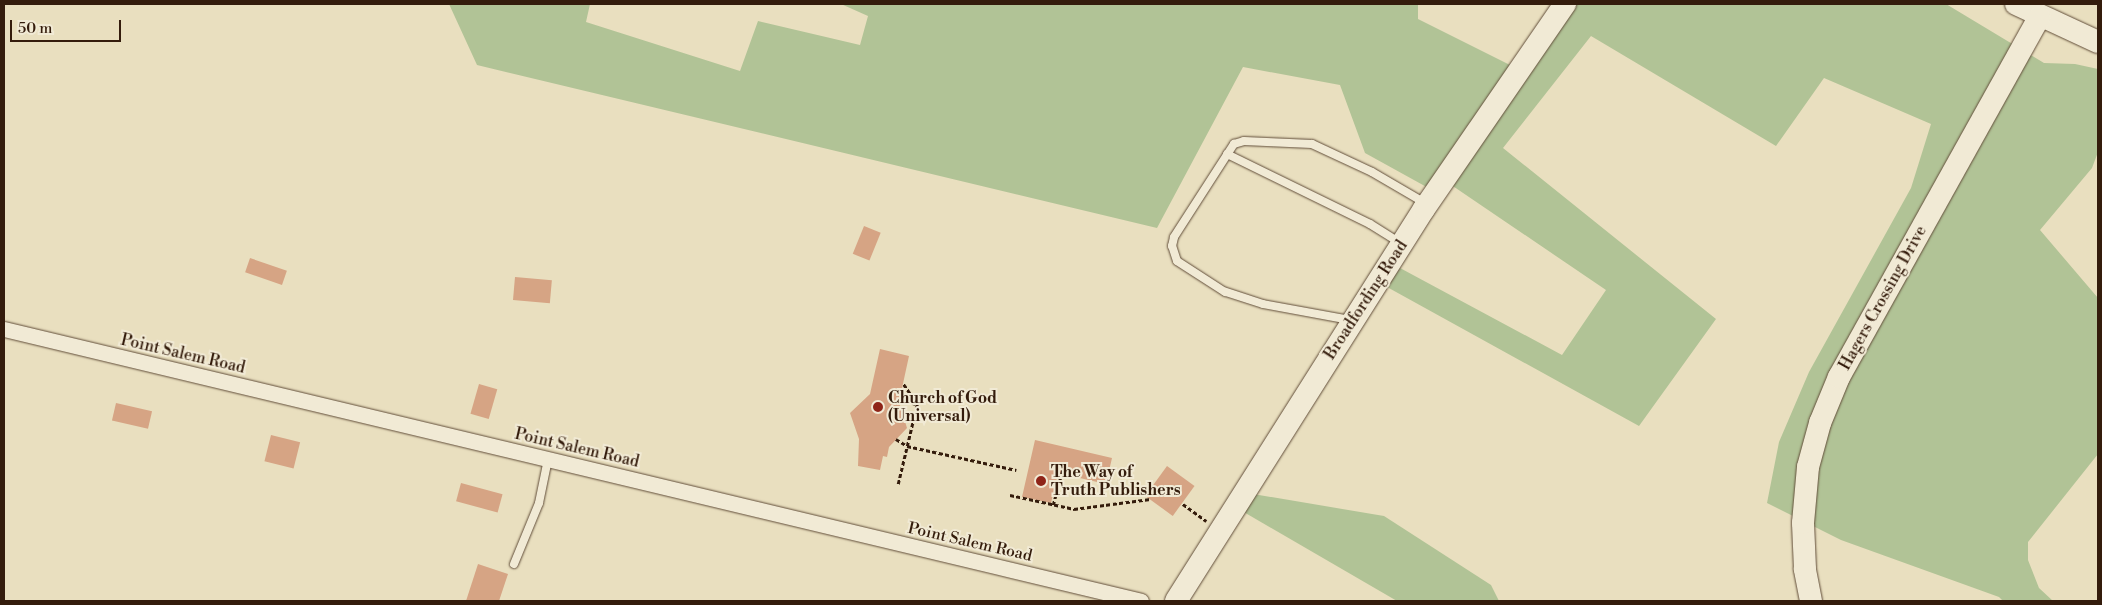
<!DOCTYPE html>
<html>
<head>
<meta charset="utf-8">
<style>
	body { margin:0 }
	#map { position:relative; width:2102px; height:605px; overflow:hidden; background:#e9dfbf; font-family:"Libre Bodoni",serif }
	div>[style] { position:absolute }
	.green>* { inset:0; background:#b1c396 }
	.building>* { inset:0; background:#d6a484; transform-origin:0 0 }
	.path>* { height:2.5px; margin-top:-1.25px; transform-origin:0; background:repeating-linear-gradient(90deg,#341c0c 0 4px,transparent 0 6.5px) }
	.roads { filter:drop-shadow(0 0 1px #614d39) drop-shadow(0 0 1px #614d39) }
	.lane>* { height:8px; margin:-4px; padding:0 4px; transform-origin:4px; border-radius:4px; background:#f1ead5 }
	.street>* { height:15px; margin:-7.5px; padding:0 7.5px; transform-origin:7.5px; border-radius:7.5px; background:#f1ead5 }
	.secondary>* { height:22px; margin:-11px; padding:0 11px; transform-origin:11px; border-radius:11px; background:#f1ead5 }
	.dots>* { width:14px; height:14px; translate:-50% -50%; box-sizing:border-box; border:2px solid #f1ead5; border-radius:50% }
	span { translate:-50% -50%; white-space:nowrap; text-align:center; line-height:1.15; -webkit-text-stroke:4px #f1ead5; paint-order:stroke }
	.street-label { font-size:16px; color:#341c0c }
	.poi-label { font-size:16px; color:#341c0c; font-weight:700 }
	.left { translate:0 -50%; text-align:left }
	.frame { position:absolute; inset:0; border:5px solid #341c0c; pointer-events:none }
	.scale { position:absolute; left:10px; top:20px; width:111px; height:22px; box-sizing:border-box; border:2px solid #341c0c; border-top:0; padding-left:6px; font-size:15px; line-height:18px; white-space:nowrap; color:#341c0c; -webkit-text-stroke:4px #f1ead5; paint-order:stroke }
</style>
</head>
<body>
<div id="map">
	<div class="green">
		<i style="clip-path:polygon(449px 4px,590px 4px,586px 22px,740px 71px,758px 21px,860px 45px,868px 16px,841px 4px,1418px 4px,1418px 19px,1516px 68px,1562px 4px,1946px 4px,2044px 63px,2075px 64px,2098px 69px,2098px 152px,2092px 168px,2040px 230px,2098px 298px,2098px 454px,2028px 542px,2028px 560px,2039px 588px,2053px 601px,2003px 601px,1999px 597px,1841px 540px,1767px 503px,1779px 442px,1809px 372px,1911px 188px,1931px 124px,1824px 78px,1776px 146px,1591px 36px,1503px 148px,1716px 319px,1639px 426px,1387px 287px,1400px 268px,1562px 355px,1606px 290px,1441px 178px,1432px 190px,1365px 153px,1340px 85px,1243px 67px,1157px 228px,477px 65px)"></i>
		<i style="clip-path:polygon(1253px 494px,1384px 516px,1491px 585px,1499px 601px,1397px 601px,1242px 511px)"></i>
	</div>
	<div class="building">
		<i style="left:864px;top:226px;width:18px;height:30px;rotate:22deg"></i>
		<i style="left:250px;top:258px;width:39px;height:15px;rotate:19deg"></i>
		<i style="left:515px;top:277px;width:37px;height:23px;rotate:5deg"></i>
		<i style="clip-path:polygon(880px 349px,909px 356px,899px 402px,907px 428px,889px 447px,887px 457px,883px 456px,880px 470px,858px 466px,859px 439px,850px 413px,870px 394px)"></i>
		<i style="left:479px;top:384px;width:19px;height:31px;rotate:16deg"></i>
		<i style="left:116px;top:403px;width:37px;height:18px;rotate:13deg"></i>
		<i style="left:271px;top:435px;width:30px;height:27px;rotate:14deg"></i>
		<i style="clip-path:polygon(1035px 440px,1112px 458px,1106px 484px,1058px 473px,1051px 503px,1022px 497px)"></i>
		<i style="left:1167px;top:466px;width:34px;height:37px;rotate:36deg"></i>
		<i style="left:461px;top:483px;width:43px;height:19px;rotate:15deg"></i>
		<i style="clip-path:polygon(478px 564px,508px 574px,499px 601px,466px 601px)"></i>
	</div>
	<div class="path">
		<i style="left:900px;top:399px;width:16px;rotate:18deg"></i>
		<i style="left:896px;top:439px;width:13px;rotate:32deg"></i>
		<i style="left:907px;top:446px;width:112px;rotate:12.4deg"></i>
		<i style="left:898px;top:484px;width:82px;rotate:-76.6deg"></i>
		<i style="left:917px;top:404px;width:24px;rotate:-125deg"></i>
		<i style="left:1010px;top:495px;width:66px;rotate:12.3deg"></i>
		<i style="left:1074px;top:509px;width:77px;rotate:-7.5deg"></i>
		<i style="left:1183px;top:504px;width:29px;rotate:36deg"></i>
		<i style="left:1053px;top:505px;width:39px;rotate:-75deg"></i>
	</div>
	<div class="roads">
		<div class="lane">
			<i style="left:1227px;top:154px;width:159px;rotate:26.1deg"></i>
			<i style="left:1370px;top:224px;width:36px;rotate:32deg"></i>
			<i style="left:1350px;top:320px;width:88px;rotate:-169.6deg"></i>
			<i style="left:1263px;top:304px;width:40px;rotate:-162deg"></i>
			<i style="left:1225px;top:292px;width:57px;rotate:-147.1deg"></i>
			<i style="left:1177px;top:261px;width:16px;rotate:-108deg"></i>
			<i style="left:1172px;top:246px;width:9px;rotate:-77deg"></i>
			<i style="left:1174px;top:237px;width:111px;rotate:-57.2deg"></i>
			<i style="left:1234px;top:144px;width:10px;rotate:-17deg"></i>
			<i style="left:1244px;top:141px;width:68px;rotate:2.5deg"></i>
			<i style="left:1312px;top:144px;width:66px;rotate:25deg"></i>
			<i style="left:1372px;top:172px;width:61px;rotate:30.3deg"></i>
			<i style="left:514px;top:564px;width:66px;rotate:-67.7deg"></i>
			<i style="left:539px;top:503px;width:45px;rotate:-78.4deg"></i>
		</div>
		<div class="street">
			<i style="left:4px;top:329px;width:1169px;rotate:13.45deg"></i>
		</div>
		<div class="secondary">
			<i style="left:2016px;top:4px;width:90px;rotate:24.9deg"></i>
			<i style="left:1176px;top:601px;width:464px;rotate:-57.7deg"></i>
			<i style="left:1424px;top:209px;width:249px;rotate:-55.5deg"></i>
			<i style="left:1811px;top:601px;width:33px;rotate:-101deg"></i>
			<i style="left:1805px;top:569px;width:46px;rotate:-92.5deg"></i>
			<i style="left:1803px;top:523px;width:56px;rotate:-84.9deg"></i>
			<i style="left:1808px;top:467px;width:46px;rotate:-74.7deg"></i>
			<i style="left:1820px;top:423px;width:50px;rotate:-67.6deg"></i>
			<i style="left:1839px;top:377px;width:412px;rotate:-60.9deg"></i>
		</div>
	</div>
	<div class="dots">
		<i style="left:878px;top:407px;background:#8f2418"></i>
		<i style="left:1041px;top:481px;background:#8f2418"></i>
	</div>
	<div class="street-label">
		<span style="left:1883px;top:298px;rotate:-61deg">Hagers Crossing Drive</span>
		<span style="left:1366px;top:300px;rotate:-57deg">Broadfording Road</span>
		<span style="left:183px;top:354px;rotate:13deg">Point Salem Road</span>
		<span style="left:577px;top:448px;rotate:13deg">Point Salem Road</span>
		<span style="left:970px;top:542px;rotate:13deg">Point Salem Road</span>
	</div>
	<div class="poi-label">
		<span class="left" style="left:888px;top:407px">Church of God<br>(Universal)</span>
		<span class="left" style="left:1051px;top:481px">The Way of<br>Truth Publishers</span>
	</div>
	<div class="frame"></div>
	<div class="scale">50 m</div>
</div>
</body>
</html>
